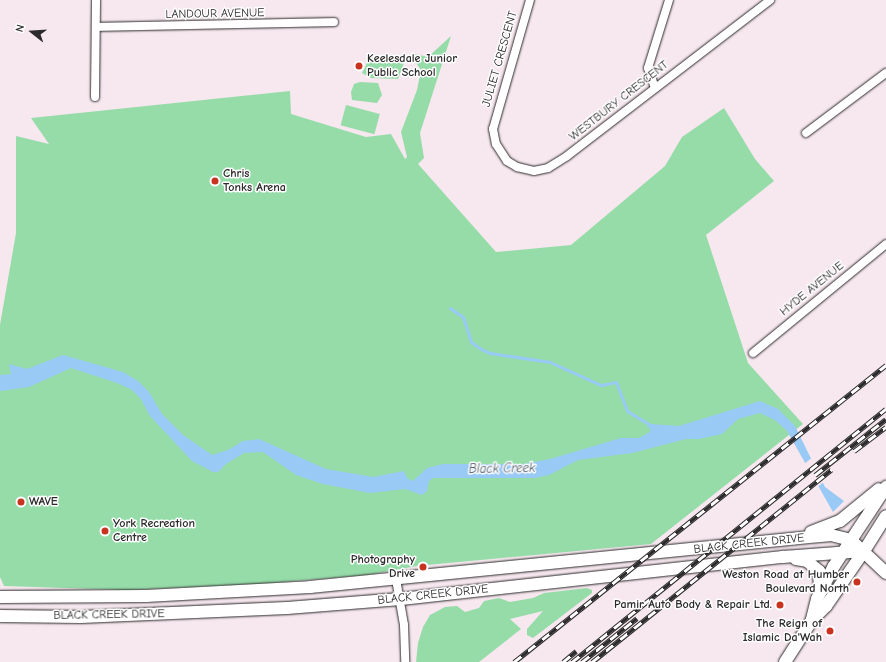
<!DOCTYPE html>
<html>
<head>
<meta charset="utf-8">
<style>
	body { margin:0 }
	#map { position:relative; width:886px; height:662px; overflow:hidden; background:#f7e7ef; font-family:"Comic Neue",sans-serif }
	div>[style] { position:absolute }
	.green>* { inset:0; background:#96dca9; transform-origin:0 0 }
	.water>* { inset:0; background:#99c9f5 }
	.pier>* { inset:0; background:#f7e7ef }
	.stream>* { height:3px; margin:-1.5px; padding:0 1.5px; transform-origin:1.5px; border-radius:1.5px; background:#99c9f5 }
	.roads { filter:drop-shadow(0 0 1px #2b2b2b) drop-shadow(0 0 1px #2b2b2b) }
	.street>* { height:8px; margin:-4px; padding:0 4px; transform-origin:4px; border-radius:4px; background:#fff }
	.secondary>* { height:12px; margin:-6px; padding:0 6px; transform-origin:6px; border-radius:6px; background:#fff }
	.rail>* { height:4.5px; margin-top:-2.25px; transform-origin:0; background:repeating-linear-gradient(90deg,#fff 0 9px,#2b2b2b 0 18px); box-sizing:border-box; border-block:1px solid #2b2b2b }
	.dots>* { width:11px; height:11px; translate:-50% -50%; box-sizing:border-box; border:2px solid #fff; border-radius:50% }
	span { translate:-50% -50%; white-space:nowrap; text-align:center; line-height:1.15; -webkit-text-stroke:3px #fff; paint-order:stroke }
	.street-label { font-size:12px; color:#2b2b2b }
	.poi-label { font-size:12px; color:#2b2b2b; font-weight:700 }
	.left { translate:0 -50%; text-align:left }
	.right { translate:-100% -50%; text-align:right }
	.water-label { font-size:13px; color:#4c5a68; font-style:italic }
	.north { position:absolute; left:12px; top:12px; width:40px; height:40px; -webkit-text-stroke:3px #fff; paint-order:stroke; rotate:287deg; font-size:11px; font-weight:700; line-height:16px; text-align:center; color:#2b2b2b }
	.north::after { content:''; display:block; margin:auto; width:14px; height:18px; background:#2b2b2b; clip-path:polygon(50% 0,100% 100%,50% 72%,0 100%) }
</style>
</head>
<body>
<div id="map">
	<div class="green">
		<i style="clip-path:polygon(451px 36px,420px 133px,424px 158px,418px 164px,496px 252px,571px 245px,665px 166px,682px 137px,724px 108px,755px 159px,774px 181px,706px 235px,748px 363px,803px 424px,651px 544px,417px 566px,367px 575px,258px 584px,127px 590px,4px 586px,0 577px,0 325px,16px 233px,16px 136px,49px 144px,31px 118px,290px 91px,291px 114px,366px 137px,391px 134px,405px 159px,407px 157px,401px 132px,417px 90px,421px 70px,412px 57px,415px 54px,428px 57px)"></i>
		<i style="clip-path:polygon(400px 56px,405px 60px,398px 79px,371px 78px,362px 73px,370px 57px)"></i>
		<i style="clip-path:polygon(360px 82px,378px 83px,382px 95px,377px 103px,352px 100px,351px 92px,354px 84px)"></i>
		<i style="left:346px;top:105px;width:35px;height:21px;rotate:15deg"></i>
		<i style="clip-path:polygon(587px 588px,592px 590px,592px 593px,533px 638px,527px 635px,527px 629px,543px 611px,510px 619px,521px 629px,479px 662px,416px 662px,418px 643px,423px 627px,430px 615px,445px 607px,457px 606px,465px 612px,479px 608px,484px 601px,499px 598px,510px 602px,533px 598px,544px 593px)"></i>
	</div>
	<div class="water">
		<i style="clip-path:polygon(63px 355px,123px 372px,138px 381px,149px 392px,162px 414px,183px 435px,212px 455px,228px 450px,243px 441px,259px 439px,326px 469px,373px 477px,404px 471px,407px 478px,413px 481px,427px 468px,443px 464px,524px 464px,550px 459px,621px 438px,639px 438px,650px 432px,650px 428px,647px 427px,651px 424px,679px 426px,760px 401px,778px 409px,795px 426px,825px 487px,844px 501px,833px 512px,787px 431px,775px 420px,760px 413px,738px 419px,722px 434px,699px 439px,686px 439px,632px 453px,578px 460px,549px 475px,535px 478px,433px 478px,429px 481px,427px 491px,422px 495px,405px 489px,370px 493px,323px 484px,296px 475px,263px 452px,244px 453px,226px 464px,218px 472px,213px 472px,192px 461px,150px 416px,141px 399px,132px 390px,117px 383px,71px 368px,29px 387px,0 391px,0 375px,11px 374px,9px 364px,27px 369px)"></i>
	</div>
	<div class="pier">
		<i style="clip-path:polygon(813px 457px,825px 481px,816px 488px,804px 464px)"></i>
	</div>
	<div class="stream">
		<i style="left:450px;top:308px;width:16px;rotate:35deg"></i>
		<i style="left:463px;top:317px;width:26px;rotate:72deg"></i>
		<i style="left:471px;top:342px;width:12px;rotate:35deg"></i>
		<i style="left:481px;top:349px;width:10px;rotate:24deg"></i>
		<i style="left:490px;top:353px;width:61px;rotate:8.5deg"></i>
		<i style="left:550px;top:362px;width:56px;rotate:24.3deg"></i>
		<i style="left:601px;top:385px;width:15px;rotate:-11deg"></i>
		<i style="left:616px;top:382px;width:31px;rotate:69deg"></i>
		<i style="left:627px;top:411px;width:29px;rotate:31deg"></i>
	</div>
	<div class="roads">
		<div class="street">
			<i style="left:530px;top:0;width:134px;rotate:106deg"></i>
			<i style="left:493px;top:129px;width:15px;rotate:79deg"></i>
			<i style="left:496px;top:144px;width:20px;rotate:57deg"></i>
			<i style="left:507px;top:161px;width:12px;rotate:31deg"></i>
			<i style="left:517px;top:167px;width:17px;rotate:13deg"></i>
			<i style="left:534px;top:171px;width:14px;rotate:-12deg"></i>
			<i style="left:548px;top:168px;width:22px;rotate:-32deg"></i>
			<i style="left:567px;top:156px;width:256px;rotate:-37.5deg"></i>
			<i style="left:96px;top:27px;width:238px;rotate:-1.2deg"></i>
			<i style="left:655px;top:88px;width:21px;rotate:-109deg"></i>
			<i style="left:648px;top:68px;width:71px;rotate:-72.8deg"></i>
			<i style="left:95px;top:97px;width:97px;rotate:-89.4deg"></i>
			<i style="left:806px;top:133px;width:100px;rotate:-36.9deg"></i>
			<i style="left:753px;top:353px;width:172px;rotate:-39.3deg"></i>
			<i style="left:396px;top:579px;width:47px;rotate:80.1deg"></i>
			<i style="left:404px;top:625px;width:37px;rotate:88deg"></i>
		</div>
		<div class="secondary">
			<i style="left:811px;top:532px;width:31px;rotate:-21deg"></i>
			<i style="left:840px;top:521px;width:50px;rotate:-39.4deg"></i>
			<i style="left:796px;top:559px;width:11px;rotate:10deg"></i>
			<i style="left:807px;top:561px;width:16px;rotate:40deg"></i>
			<i style="left:819px;top:571px;width:20px;rotate:87deg"></i>
			<i style="left:0;top:597px;width:146px;rotate:-0.4deg"></i>
			<i style="left:146px;top:596px;width:164px;rotate:-3.1deg"></i>
			<i style="left:310px;top:587px;width:524px;rotate:-5.7deg"></i>
			<i style="left:831px;top:535px;width:21px;rotate:14deg"></i>
			<i style="left:851px;top:540px;width:48px;rotate:43.3deg"></i>
			<i style="left:0;top:616px;width:81px;rotate:0.7deg"></i>
			<i style="left:81px;top:617px;width:206px;rotate:-2.5deg"></i>
			<i style="left:287px;top:608px;width:114px;rotate:-4.5deg"></i>
			<i style="left:401px;top:599px;width:384px;rotate:-6.3deg"></i>
			<i style="left:783px;top:557px;width:81px;rotate:-4.2deg"></i>
			<i style="left:812px;top:619px;width:21px;rotate:-76deg"></i>
			<i style="left:817px;top:599px;width:37px;rotate:-63deg"></i>
			<i style="left:834px;top:566px;width:95px;rotate:-56.6deg"></i>
			<i style="left:785px;top:662px;width:50px;rotate:-57.3deg"></i>
			<i style="left:812px;top:620px;width:20px;rotate:-45deg"></i>
			<i style="left:826px;top:606px;width:67px;rotate:-55.4deg"></i>
			<i style="left:864px;top:551px;width:41px;rotate:-57.8deg"></i>
		</div>
	</div>
	<div class="rail">
		<i style="left:854px;top:451px;width:40px;rotate:-37deg"></i>
		<i style="left:815px;top:475px;width:90px;rotate:-38.3deg"></i>
		<i style="left:514px;top:662px;width:476px;rotate:-38.6deg"></i>
		<i style="left:563px;top:662px;width:17px;rotate:-40deg"></i>
		<i style="left:572px;top:662px;width:403px;rotate:-38.9deg"></i>
		<i style="left:582px;top:662px;width:70px;rotate:-38.7deg"></i>
		<i style="left:592px;top:662px;width:307px;rotate:-38.8deg"></i>
	</div>
	<div class="dots">
		<i style="left:359px;top:66px;background:#c8321e"></i>
		<i style="left:215px;top:181px;background:#c8321e"></i>
		<i style="left:21px;top:502px;background:#c8321e"></i>
		<i style="left:105px;top:531px;background:#c8321e"></i>
		<i style="left:423px;top:567px;background:#c8321e"></i>
		<i style="left:857px;top:582px;background:#c8321e"></i>
		<i style="left:780px;top:605px;background:#c8321e"></i>
		<i style="left:830px;top:631px;background:#c8321e"></i>
	</div>
	<div class="street-label">
		<span style="left:215px;top:14px;rotate:-1deg">LANDOUR AVENUE</span>
		<span style="left:500px;top:59px;rotate:-74deg">JULIET CRESCENT</span>
		<span style="left:619px;top:101px;rotate:-38deg">WESTBURY CRESCENT</span>
		<span style="left:812px;top:289px;rotate:-39deg">HYDE AVENUE</span>
		<span style="left:749px;top:544px;rotate:-6deg">BLACK CREEK DRIVE</span>
		<span style="left:433px;top:595px;rotate:-6deg">BLACK CREEK DRIVE</span>
		<span style="left:109px;top:615px;rotate:-1deg">BLACK CREEK DRIVE</span>
	</div>
	<div class="poi-label">
		<span class="left" style="left:367px;top:66px">Keelesdale Junior<br>Public School</span>
		<span class="left" style="left:223px;top:181px">Chris<br>Tonks Arena</span>
		<span class="left" style="left:29px;top:502px">WAVE</span>
		<span class="left" style="left:113px;top:531px">York Recreation<br>Centre</span>
		<span class="right" style="left:415px;top:567px">Photography<br>Drive</span>
		<span class="right" style="left:849px;top:582px">Weston Road at Humber<br>Boulevard North</span>
		<span class="right" style="left:772px;top:605px">Pamir Auto Body &amp; Repair Ltd.</span>
		<span class="right" style="left:822px;top:631px">The Reign of<br>Islamic Da'Wah</span>
	</div>
	<div class="water-label">
		<span style="left:502px;top:469px;rotate:-1deg">Black Creek</span>
	</div>
	<div class="north">N</div>
</div>
</body>
</html>
